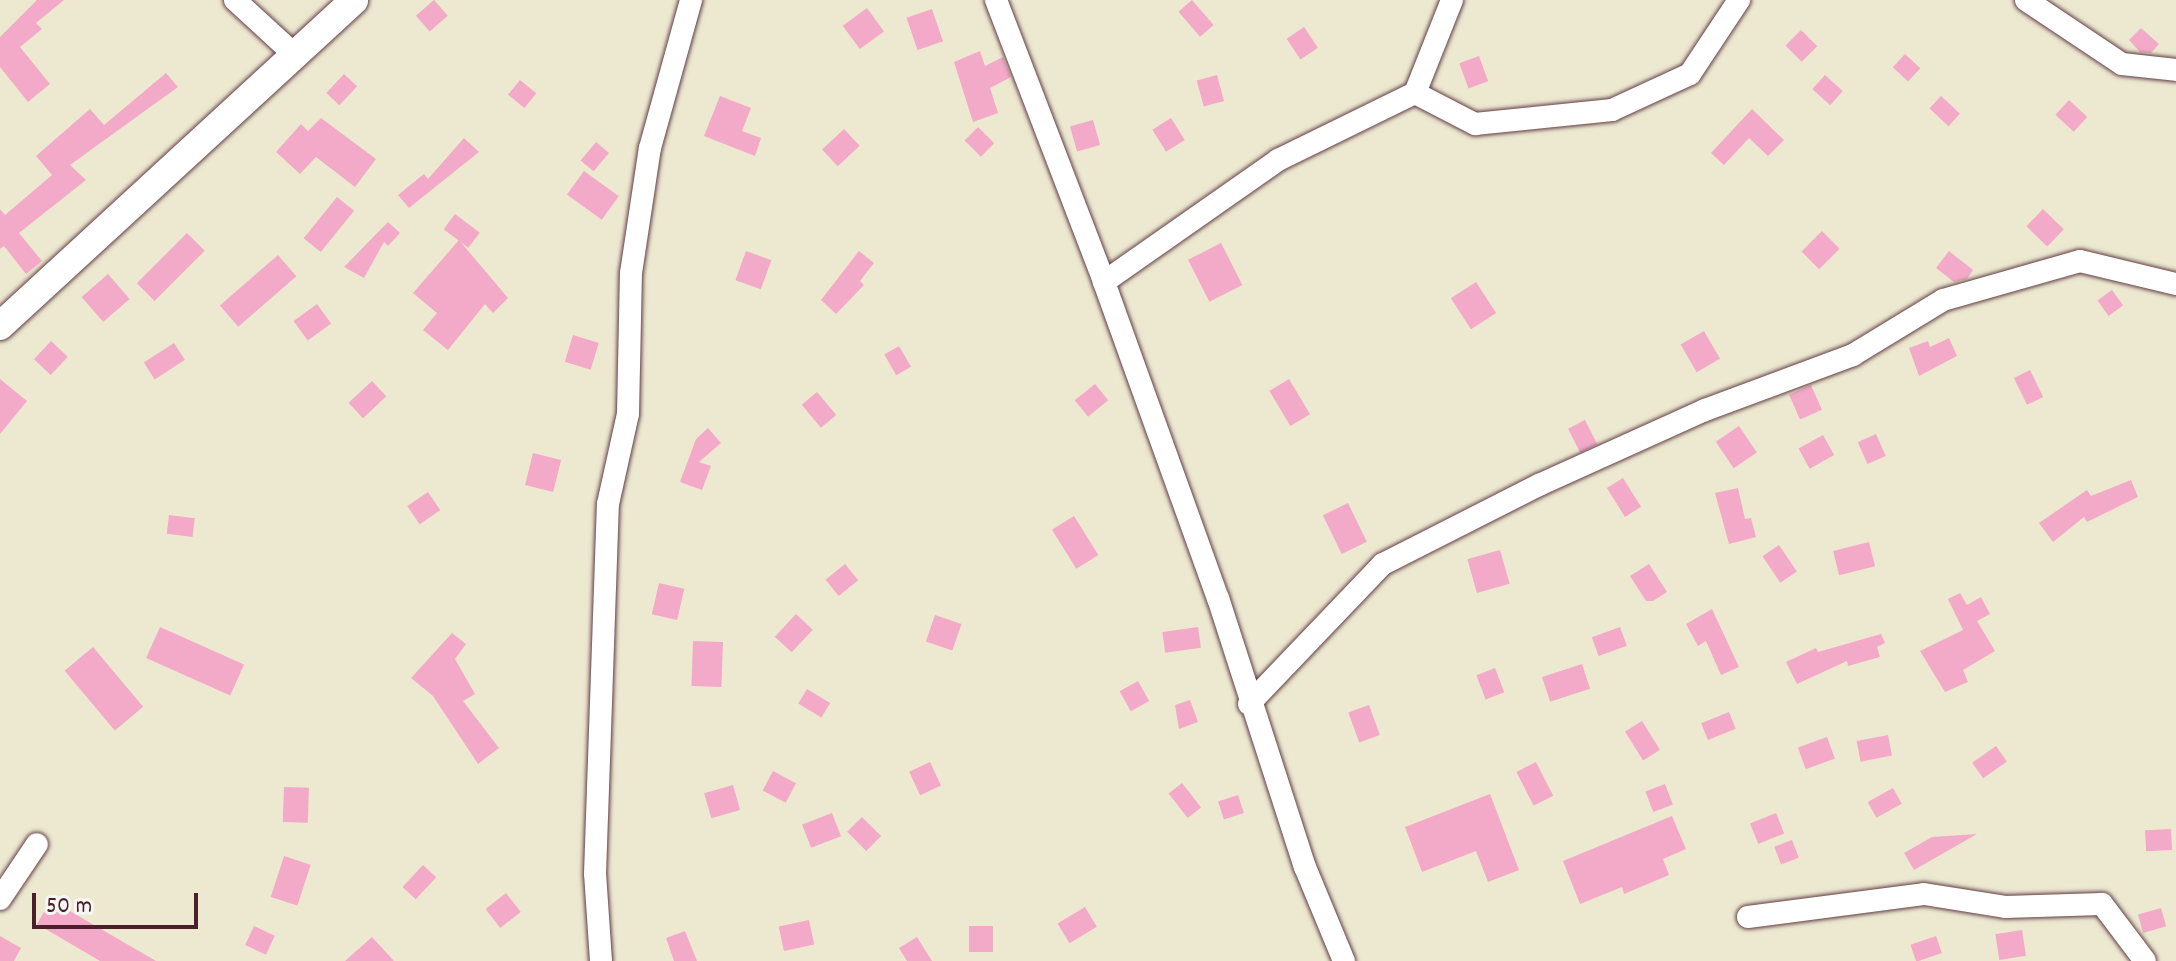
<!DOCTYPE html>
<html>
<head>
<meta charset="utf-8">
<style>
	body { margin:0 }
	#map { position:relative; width:2176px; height:961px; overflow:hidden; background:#ede9d1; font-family:Dekko,sans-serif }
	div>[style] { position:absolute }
	.building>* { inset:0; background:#f2aac8; transform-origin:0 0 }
	.roads { filter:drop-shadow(0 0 2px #623d44) drop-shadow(0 0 2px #623d44) }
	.minor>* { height:22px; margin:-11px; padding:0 11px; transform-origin:11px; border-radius:11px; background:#fff }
	.tertiary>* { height:28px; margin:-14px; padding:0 14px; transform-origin:14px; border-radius:14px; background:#fff }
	span { translate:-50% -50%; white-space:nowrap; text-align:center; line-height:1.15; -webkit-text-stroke:6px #f6f6f2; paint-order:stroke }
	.scale { position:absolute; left:32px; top:893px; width:166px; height:36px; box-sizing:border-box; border:4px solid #4a1f2b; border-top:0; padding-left:10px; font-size:24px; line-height:28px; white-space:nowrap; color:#4a1f2b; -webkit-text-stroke:6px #f6f6f2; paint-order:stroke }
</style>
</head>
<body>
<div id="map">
	<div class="building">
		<i style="clip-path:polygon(37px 0,64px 0,36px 23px,42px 29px,20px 47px,50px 84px,28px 102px,0 67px,0 37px)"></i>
		<i style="left:434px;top:0;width:21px;height:24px;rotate:49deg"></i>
		<i style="left:1192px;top:0;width:33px;height:18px;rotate:49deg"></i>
		<i style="left:867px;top:8px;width:29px;height:30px;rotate:54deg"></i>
		<i style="left:932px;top:9px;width:34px;height:27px;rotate:71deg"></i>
		<i style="left:1304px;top:27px;width:25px;height:21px;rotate:56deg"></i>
		<i style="clip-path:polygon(2141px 28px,2159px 44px,2151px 53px,2140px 52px,2129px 40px)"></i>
		<i style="left:1801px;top:30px;width:23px;height:22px;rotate:45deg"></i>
		<i style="clip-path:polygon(980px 51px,985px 66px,1003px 57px,1011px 77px,990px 88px,998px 113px,973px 122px,954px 62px)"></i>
		<i style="left:1905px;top:54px;width:21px;height:18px;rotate:43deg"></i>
		<i style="left:1479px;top:56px;width:27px;height:21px;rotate:70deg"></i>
		<i style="clip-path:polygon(166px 73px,178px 87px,70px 165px,86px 180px,19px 233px,42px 261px,26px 274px,4px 246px,0 249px,0 209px,5px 215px,52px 175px,36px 156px,90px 109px,104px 125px)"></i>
		<i style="left:344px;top:74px;width:18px;height:26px;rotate:43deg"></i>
		<i style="left:1217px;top:75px;width:27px;height:21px;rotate:75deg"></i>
		<i style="left:1825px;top:75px;width:24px;height:19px;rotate:42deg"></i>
		<i style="left:520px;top:80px;width:21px;height:19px;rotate:39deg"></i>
		<i style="clip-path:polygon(720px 96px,751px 108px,742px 131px,761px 138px,755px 156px,704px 136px)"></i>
		<i style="left:1941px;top:96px;width:26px;height:17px;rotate:43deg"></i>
		<i style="left:2069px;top:100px;width:25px;height:20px;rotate:43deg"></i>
		<i style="clip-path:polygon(1752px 109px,1784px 140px,1768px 156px,1749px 138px,1724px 165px,1711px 153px)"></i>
		<i style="clip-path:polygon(321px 118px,376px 159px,355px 187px,316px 157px,300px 174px,276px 152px,301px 124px,308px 131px)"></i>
		<i style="left:1171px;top:118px;width:26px;height:22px;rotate:58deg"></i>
		<i style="left:1093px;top:120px;width:26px;height:24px;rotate:74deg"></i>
		<i style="left:978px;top:127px;width:23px;height:19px;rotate:45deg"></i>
		<i style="left:844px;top:129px;width:23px;height:30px;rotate:47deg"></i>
		<i style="clip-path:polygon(464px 138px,479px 152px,409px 208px,398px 195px,424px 174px,428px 179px)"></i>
		<i style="left:596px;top:142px;width:17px;height:24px;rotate:40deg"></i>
		<i style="left:584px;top:171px;width:43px;height:29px;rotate:36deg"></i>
		<i style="left:337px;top:197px;width:22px;height:53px;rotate:39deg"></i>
		<i style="left:2043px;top:209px;width:29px;height:24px;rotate:44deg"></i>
		<i style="left:455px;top:214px;width:31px;height:19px;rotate:37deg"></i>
		<i style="clip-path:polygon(388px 222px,400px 233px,388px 246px,384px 242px,364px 278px,344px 267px)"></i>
		<i style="left:1822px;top:231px;width:25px;height:29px;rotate:45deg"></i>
		<i style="left:187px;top:233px;width:25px;height:71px;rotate:45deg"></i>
		<i style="clip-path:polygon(459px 240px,508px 298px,493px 313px,485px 304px,448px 350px,423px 330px,437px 313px,413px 293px)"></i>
		<i style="left:1221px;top:243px;width:47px;height:37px;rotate:63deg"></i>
		<i style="left:746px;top:251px;width:27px;height:31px;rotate:20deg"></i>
		<i style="clip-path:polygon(859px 251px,874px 263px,860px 281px,864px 285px,836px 314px,821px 300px)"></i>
		<i style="clip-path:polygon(1949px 251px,1973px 270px,1967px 279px,1954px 282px,1936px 268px)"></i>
		<i style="left:278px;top:255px;width:28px;height:77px;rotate:49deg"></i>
		<i style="left:108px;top:274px;width:33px;height:35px;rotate:49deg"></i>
		<i style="left:1476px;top:282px;width:37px;height:30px;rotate:57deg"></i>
		<i style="left:2112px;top:290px;width:19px;height:18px;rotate:54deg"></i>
		<i style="left:317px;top:304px;width:24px;height:29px;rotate:54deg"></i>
		<i style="left:1704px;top:331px;width:32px;height:27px;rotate:60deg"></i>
		<i style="left:573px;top:335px;width:27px;height:28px;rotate:17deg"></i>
		<i style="clip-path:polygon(1949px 338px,1957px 356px,1919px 376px,1909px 348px,1928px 341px,1930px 347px)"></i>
		<i style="left:51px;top:341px;width:23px;height:25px;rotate:43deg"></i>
		<i style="left:174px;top:343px;width:20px;height:36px;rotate:57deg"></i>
		<i style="left:899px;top:346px;width:24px;height:17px;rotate:60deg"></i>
		<i style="left:2030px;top:370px;width:30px;height:18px;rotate:64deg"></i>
		<i style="clip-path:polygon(0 379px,27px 401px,0 434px)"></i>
		<i style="left:1289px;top:379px;width:41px;height:23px;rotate:59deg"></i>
		<i style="left:372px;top:381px;width:21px;height:32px;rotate:47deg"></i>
		<i style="left:1095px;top:384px;width:21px;height:26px;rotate:51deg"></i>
		<i style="left:1811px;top:385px;width:27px;height:24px;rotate:66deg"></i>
		<i style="left:817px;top:392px;width:30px;height:20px;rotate:50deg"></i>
		<i style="left:1585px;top:420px;width:27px;height:19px;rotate:63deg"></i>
		<i style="left:1739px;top:426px;width:32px;height:28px;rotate:56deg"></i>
		<i style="clip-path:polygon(708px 428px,721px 443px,699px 462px,711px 466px,702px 490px,680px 482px,696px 439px)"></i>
		<i style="left:1876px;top:434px;width:24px;height:20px;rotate:66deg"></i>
		<i style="left:1823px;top:435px;width:23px;height:28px;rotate:61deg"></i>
		<i style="left:533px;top:453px;width:29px;height:33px;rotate:14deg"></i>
		<i style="left:1623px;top:478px;width:34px;height:19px;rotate:58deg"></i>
		<i style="clip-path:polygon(2131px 480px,2138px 497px,2087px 522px,2084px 517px,2053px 542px,2039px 523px,2087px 490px,2091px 496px)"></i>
		<i style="clip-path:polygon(1738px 488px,1745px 519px,1751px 518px,1756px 537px,1729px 544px,1715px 493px)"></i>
		<i style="left:428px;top:492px;width:22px;height:25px;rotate:56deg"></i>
		<i style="left:1348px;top:503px;width:43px;height:28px;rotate:64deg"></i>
		<i style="left:169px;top:515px;width:26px;height:19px;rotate:7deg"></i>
		<i style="left:1074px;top:516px;width:46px;height:26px;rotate:58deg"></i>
		<i style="left:1869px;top:542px;width:25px;height:37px;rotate:76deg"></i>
		<i style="left:1779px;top:545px;width:32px;height:20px;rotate:56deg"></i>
		<i style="left:1500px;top:550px;width:35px;height:34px;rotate:74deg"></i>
		<i style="left:845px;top:564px;width:21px;height:25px;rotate:51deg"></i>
		<i style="clip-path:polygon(1649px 564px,1667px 592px,1653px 601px,1646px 601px,1630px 576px)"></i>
		<i style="left:659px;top:583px;width:26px;height:32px;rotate:13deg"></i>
		<i style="clip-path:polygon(1960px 593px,1967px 605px,1981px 597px,1990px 614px,1977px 621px,1995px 651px,1963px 670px,1968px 682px,1945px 692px,1920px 651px,1963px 630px,1948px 599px)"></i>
		<i style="clip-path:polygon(1712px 609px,1739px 667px,1721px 675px,1706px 641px,1698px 646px,1686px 624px)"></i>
		<i style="left:796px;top:614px;width:23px;height:31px;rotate:43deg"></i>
		<i style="left:935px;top:615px;width:28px;height:28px;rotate:19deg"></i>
		<i style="left:160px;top:627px;width:92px;height:34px;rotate:24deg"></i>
		<i style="left:1198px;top:627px;width:21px;height:36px;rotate:82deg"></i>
		<i style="left:1620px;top:627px;width:20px;height:30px;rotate:70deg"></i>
		<i style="clip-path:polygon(452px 633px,466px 644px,455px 659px,475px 694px,463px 701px,499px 748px,478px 764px,433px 696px,411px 678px)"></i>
		<i style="clip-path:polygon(1881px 634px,1885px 643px,1877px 647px,1880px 657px,1848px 666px,1847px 661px,1797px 684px,1786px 662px,1816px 648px,1818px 652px)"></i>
		<i style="left:693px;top:641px;width:30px;height:45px;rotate:2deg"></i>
		<i style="left:93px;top:647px;width:78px;height:37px;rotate:50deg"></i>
		<i style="left:1582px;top:664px;width:26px;height:42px;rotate:72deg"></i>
		<i style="left:1495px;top:668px;width:26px;height:20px;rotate:69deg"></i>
		<i style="left:1138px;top:681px;width:23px;height:21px;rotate:61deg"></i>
		<i style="left:807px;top:689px;width:27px;height:17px;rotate:31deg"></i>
		<i style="clip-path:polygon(1190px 700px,1198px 722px,1179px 729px,1175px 705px)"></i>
		<i style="left:1369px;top:705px;width:32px;height:22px;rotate:70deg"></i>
		<i style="left:1729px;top:712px;width:18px;height:30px;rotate:68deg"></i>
		<i style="left:1642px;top:721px;width:34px;height:20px;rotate:58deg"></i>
		<i style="left:1888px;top:735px;width:21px;height:32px;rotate:79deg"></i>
		<i style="left:1827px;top:737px;width:23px;height:31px;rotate:70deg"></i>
		<i style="left:1996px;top:746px;width:19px;height:29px;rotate:55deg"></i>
		<i style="left:930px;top:762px;width:26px;height:23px;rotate:65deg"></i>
		<i style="left:1536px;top:762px;width:38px;height:22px;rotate:63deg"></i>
		<i style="left:773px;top:771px;width:26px;height:22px;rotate:28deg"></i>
		<i style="left:1182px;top:783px;width:31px;height:17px;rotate:52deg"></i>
		<i style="left:1665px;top:784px;width:22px;height:21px;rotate:69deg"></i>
		<i style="left:733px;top:785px;width:26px;height:30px;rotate:74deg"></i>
		<i style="left:284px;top:787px;width:25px;height:35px;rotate:2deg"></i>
		<i style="left:1893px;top:788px;width:18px;height:29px;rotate:61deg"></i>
		<i style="clip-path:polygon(1490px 794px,1519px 870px,1488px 882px,1476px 851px,1422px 872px,1405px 827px)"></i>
		<i style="left:1238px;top:795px;width:19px;height:21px;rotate:72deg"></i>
		<i style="left:832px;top:813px;width:25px;height:32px;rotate:69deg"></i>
		<i style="left:1776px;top:813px;width:22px;height:28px;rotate:68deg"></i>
		<i style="clip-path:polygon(1672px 816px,1686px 849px,1663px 859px,1669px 875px,1624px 894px,1622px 887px,1580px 904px,1563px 861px)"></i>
		<i style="left:862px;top:817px;width:27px;height:21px;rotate:45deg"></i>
		<i style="left:2171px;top:829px;width:21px;height:26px;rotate:87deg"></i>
		<i style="clip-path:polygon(1977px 834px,1914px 870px,1904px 853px,1932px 837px)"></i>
		<i style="left:1792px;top:840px;width:19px;height:19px;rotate:69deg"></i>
		<i style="left:284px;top:856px;width:28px;height:43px;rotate:18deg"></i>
		<i style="left:423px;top:865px;width:18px;height:30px;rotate:43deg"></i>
		<i style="left:506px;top:893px;width:24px;height:26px;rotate:52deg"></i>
		<i style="clip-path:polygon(51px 900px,156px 961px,100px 961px,37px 924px)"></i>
		<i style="left:1085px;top:907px;width:23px;height:32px;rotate:59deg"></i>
		<i style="left:2161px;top:908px;width:19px;height:24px;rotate:74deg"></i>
		<i style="left:809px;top:920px;width:25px;height:31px;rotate:78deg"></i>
		<i style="left:254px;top:926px;width:23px;height:21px;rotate:25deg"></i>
		<i style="left:993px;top:926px;width:26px;height:24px;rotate:90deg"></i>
		<i style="left:2022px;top:930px;width:26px;height:27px;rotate:81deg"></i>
		<i style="clip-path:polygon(685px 931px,697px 961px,674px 961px,666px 938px)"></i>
		<i style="clip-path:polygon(0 936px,21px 948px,14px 961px,0 961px)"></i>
		<i style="left:1936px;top:936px;width:18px;height:27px;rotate:71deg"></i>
		<i style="clip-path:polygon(372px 937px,394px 961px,345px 961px)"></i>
		<i style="clip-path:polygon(917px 937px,932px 961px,907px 961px,899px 948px)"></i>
	</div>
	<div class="roads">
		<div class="minor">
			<i style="left:235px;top:0;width:83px;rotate:42.6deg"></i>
			<i style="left:996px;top:0;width:302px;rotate:69deg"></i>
			<i style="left:1104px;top:282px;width:336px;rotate:70.2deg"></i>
			<i style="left:1218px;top:598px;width:283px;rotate:72.1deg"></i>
			<i style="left:1305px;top:867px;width:102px;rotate:67.5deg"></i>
			<i style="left:2026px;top:0;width:115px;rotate:33.7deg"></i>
			<i style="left:2122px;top:64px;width:54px;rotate:6.3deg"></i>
			<i style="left:1415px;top:93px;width:68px;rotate:27.3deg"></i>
			<i style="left:1475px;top:124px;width:138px;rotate:-5.8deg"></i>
			<i style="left:1612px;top:110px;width:86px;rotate:-24.8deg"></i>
			<i style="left:1690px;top:74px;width:89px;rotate:-56.5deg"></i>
			<i style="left:1104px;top:282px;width:213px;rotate:-35deg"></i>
			<i style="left:1278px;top:160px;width:153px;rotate:-26.1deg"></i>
			<i style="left:1415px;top:93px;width:100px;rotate:-68.3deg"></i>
			<i style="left:1249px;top:704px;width:194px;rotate:-46.3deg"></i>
			<i style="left:1383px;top:564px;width:175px;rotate:-26.9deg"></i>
			<i style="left:1539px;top:485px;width:182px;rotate:-24.3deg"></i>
			<i style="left:1705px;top:410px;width:158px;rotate:-20.4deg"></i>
			<i style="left:1853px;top:355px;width:105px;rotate:-31.4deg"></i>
			<i style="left:1943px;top:300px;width:142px;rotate:-15.9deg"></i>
			<i style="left:2080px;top:261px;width:99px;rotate:13.5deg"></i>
			<i style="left:0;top:899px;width:66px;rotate:-56.1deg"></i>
			<i style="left:1748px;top:917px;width:177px;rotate:-7.4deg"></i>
			<i style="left:1924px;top:894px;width:82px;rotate:9.1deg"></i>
			<i style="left:2005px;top:907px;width:97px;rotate:-1.8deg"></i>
			<i style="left:2102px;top:904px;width:71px;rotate:53deg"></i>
			<i style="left:601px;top:961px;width:87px;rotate:-93.9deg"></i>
			<i style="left:595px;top:874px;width:370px;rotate:-88deg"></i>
			<i style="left:608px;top:504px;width:92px;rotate:-77.5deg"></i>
			<i style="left:628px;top:414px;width:141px;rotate:-88.8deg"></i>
			<i style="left:631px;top:273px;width:126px;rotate:-81.4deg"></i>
			<i style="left:650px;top:148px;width:154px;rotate:-74.5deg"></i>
		</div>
		<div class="tertiary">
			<i style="left:0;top:326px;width:481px;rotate:-42.6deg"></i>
		</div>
	</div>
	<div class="scale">50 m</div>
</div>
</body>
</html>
